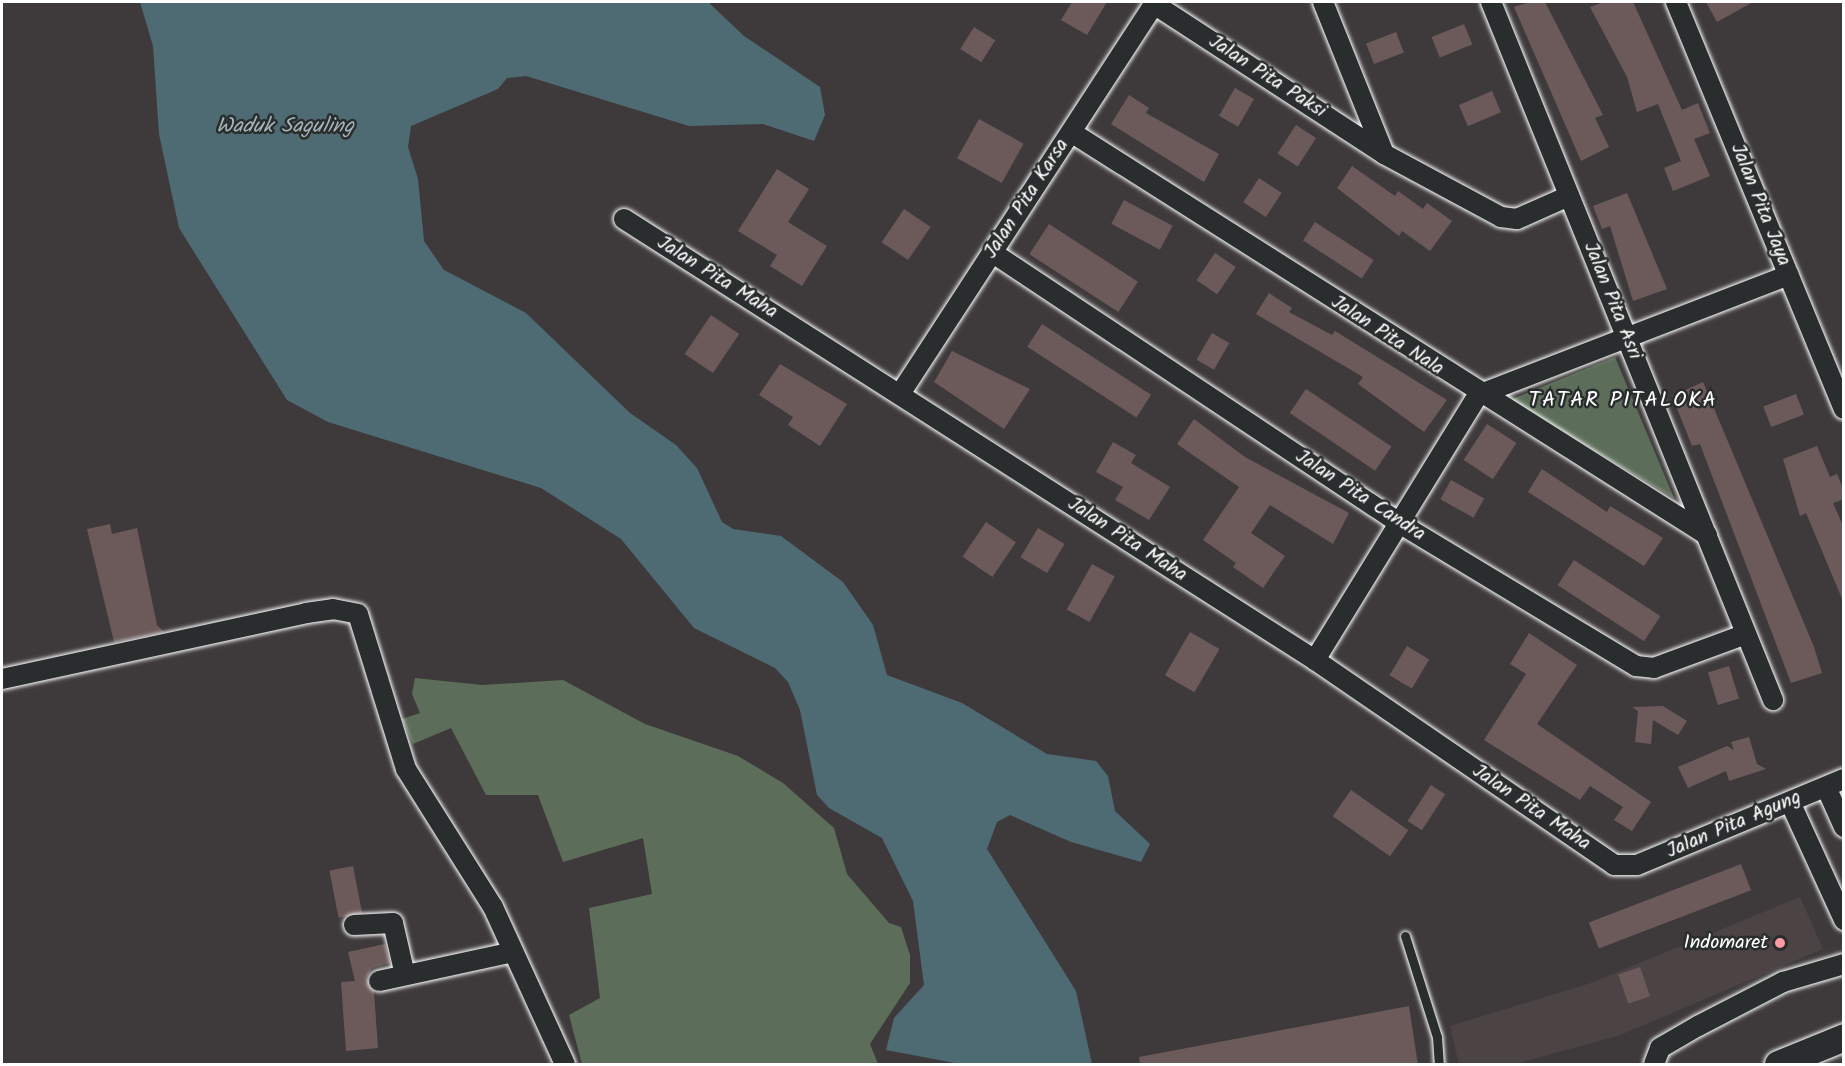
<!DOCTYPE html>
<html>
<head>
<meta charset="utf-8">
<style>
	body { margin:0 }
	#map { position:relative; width:1845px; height:1066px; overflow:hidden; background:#3e3a3b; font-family:Kalam,sans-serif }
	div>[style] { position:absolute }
	.built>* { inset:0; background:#4c4444 }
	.green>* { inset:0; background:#5c6e59 }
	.water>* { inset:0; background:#4e6b73 }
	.building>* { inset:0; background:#6c5a5a; transform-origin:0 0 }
	.roads { filter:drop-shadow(0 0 2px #fff) drop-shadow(0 0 2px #fff) }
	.service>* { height:9px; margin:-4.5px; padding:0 4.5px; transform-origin:4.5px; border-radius:4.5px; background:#2a2d2e }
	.minor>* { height:20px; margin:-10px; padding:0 10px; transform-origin:10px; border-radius:10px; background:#2a2d2e }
	.secondary>* { height:27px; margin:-13.5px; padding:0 13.5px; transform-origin:13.5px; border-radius:13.5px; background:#2a2d2e }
	.dots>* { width:16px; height:16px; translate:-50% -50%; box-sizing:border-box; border:3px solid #2a2d2e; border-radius:50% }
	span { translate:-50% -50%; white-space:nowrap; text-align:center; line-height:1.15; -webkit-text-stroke:5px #2a2d2e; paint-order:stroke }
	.street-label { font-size:20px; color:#fff }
	.poi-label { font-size:20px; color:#fff }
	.right { translate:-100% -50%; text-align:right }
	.water-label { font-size:21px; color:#a6b5b9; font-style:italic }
	.quarter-label { font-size:22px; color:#fff; letter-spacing:1.5px }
	.frame { position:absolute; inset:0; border:3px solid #fff; pointer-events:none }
</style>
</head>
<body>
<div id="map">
	<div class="built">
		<i style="clip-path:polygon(1800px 897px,1823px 949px,1618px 1036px,1514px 1064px,1459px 1064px,1450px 1026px,1591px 983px)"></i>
	</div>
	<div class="green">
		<i style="clip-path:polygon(1615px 357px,1674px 498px,1510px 400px)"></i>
		<i style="clip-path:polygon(415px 678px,482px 685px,563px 680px,645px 724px,738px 756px,783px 783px,834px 828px,847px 874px,889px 923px,901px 927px,910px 955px,910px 983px,870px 1044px,878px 1064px,582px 1064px,569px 1015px,600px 998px,589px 908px,652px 894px,643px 838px,563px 862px,538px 795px,486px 795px,451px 728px,413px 744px,402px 719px,420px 713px,412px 694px)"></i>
	</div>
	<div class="water">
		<i style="clip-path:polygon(140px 2px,708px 2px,744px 36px,820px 87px,825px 115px,814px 141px,763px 124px,689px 126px,526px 76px,507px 78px,498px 89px,411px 126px,408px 147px,418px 179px,424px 241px,444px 270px,526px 313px,630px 413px,676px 445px,697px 468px,722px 522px,733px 529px,781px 536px,843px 582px,873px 625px,887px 675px,962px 703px,1047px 754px,1096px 761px,1108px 776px,1115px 811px,1150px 844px,1141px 862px,1071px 842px,1010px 815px,997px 822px,987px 849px,1076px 991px,1092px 1064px,960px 1064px,886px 1050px,894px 1018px,924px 985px,913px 901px,882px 838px,829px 808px,817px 795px,800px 710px,788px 682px,775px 668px,694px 628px,621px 539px,541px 488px,328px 422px,287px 400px,179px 228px,159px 134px,153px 46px)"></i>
	</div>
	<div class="building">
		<i style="clip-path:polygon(1072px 2px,1107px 2px,1087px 35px,1061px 20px)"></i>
		<i style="clip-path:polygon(1530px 2px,1545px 2px,1603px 115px,1595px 118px,1609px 147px,1581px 161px,1514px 7px)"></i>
		<i style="clip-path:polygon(1604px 2px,1633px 2px,1682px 110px,1698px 103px,1710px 133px,1694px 139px,1710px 176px,1673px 191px,1664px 168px,1681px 161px,1658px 104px,1637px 112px,1627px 77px,1590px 7px)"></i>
		<i style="clip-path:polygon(1706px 2px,1753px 2px,1717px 22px)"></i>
		<i style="left:1464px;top:24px;width:22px;height:35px;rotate:68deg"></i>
		<i style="left:974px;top:27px;width:25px;height:26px;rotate:32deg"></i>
		<i style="left:1396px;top:32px;width:22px;height:32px;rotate:69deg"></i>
		<i style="left:1235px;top:88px;width:22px;height:32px;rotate:30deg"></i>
		<i style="left:1492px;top:91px;width:23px;height:36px;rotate:67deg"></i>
		<i style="clip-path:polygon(1129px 95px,1149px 108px,1146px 113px,1219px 154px,1204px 182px,1111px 124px)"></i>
		<i style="left:979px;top:119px;width:51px;height:45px;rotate:29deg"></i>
		<i style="left:1296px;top:125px;width:24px;height:34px;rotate:33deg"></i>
		<i style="clip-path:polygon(1352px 166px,1395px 196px,1398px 191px,1423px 209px,1427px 203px,1452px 221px,1430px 251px,1402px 231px,1399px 236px,1337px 188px)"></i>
		<i style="clip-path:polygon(777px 169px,809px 189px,788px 222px,827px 246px,802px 286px,770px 266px,777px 255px,738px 231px)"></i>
		<i style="left:1259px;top:178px;width:27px;height:29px;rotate:33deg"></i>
		<i style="clip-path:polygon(1627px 193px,1667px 289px,1633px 301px,1610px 226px,1602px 229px,1593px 206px)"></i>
		<i style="left:1124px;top:200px;width:55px;height:27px;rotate:28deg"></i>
		<i style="left:904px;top:209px;width:32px;height:40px;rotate:34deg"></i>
		<i style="left:1315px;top:222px;width:70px;height:22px;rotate:33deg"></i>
		<i style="left:1049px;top:224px;width:106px;height:36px;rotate:33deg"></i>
		<i style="left:1215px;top:253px;width:25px;height:33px;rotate:34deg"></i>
		<i style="clip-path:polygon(1269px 293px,1292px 308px,1289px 312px,1332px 335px,1335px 331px,1447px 400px,1424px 432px,1358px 384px,1363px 377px,1256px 314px)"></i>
		<i style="left:711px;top:315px;width:34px;height:47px;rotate:34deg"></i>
		<i style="left:1042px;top:324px;width:130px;height:27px;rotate:33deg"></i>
		<i style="left:1212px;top:333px;width:20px;height:31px;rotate:30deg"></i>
		<i style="clip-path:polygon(952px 351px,1030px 389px,1004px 429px,934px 382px)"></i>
		<i style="clip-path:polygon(780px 364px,847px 404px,820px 446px,788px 425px,793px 417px,759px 395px)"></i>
		<i style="clip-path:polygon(1703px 382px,1814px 647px,1822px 673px,1791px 683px,1700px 444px,1692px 446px,1672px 396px)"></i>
		<i style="left:1306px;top:389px;width:103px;height:29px;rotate:34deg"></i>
		<i style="left:1796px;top:394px;width:22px;height:35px;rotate:69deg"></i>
		<i style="clip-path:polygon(1194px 419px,1245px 457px,1349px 513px,1333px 544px,1270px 505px,1251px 533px,1285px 556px,1263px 588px,1233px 567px,1236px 563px,1203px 540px,1239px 487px,1177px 444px)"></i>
		<i style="left:1487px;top:424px;width:35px;height:43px;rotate:33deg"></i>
		<i style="clip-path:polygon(1113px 442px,1136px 455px,1131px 463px,1170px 487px,1149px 520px,1115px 500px,1123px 487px,1096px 472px)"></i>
		<i style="clip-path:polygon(1817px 446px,1830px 477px,1837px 474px,1844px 491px,1844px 499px,1833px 503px,1844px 528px,1843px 601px,1806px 513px,1800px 516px,1783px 459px)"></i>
		<i style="clip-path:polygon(1542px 469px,1607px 512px,1610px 506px,1663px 538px,1644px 566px,1528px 492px)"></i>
		<i style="left:1451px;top:480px;width:38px;height:22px;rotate:29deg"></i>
		<i style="left:986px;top:522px;width:36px;height:42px;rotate:34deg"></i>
		<i style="clip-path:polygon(110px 524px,112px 534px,137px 528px,157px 625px,164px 632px,114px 642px,87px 529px)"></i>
		<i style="left:1038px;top:528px;width:31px;height:34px;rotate:31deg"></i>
		<i style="left:1574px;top:560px;width:103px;height:30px;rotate:33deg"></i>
		<i style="left:1092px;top:564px;width:26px;height:52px;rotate:29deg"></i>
		<i style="left:1190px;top:632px;width:34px;height:50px;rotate:30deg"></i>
		<i style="clip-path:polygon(1529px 633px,1577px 665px,1537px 724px,1651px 802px,1632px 831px,1614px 820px,1623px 807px,1590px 786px,1580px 800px,1484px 740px,1526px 674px,1510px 664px)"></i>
		<i style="left:1407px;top:646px;width:26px;height:34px;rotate:31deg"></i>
		<i style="left:1729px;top:666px;width:34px;height:22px;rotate:73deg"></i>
		<i style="clip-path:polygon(1663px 706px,1687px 721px,1678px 735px,1653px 720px,1651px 744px,1635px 742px,1638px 711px,1632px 707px)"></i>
		<i style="clip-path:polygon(1749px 737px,1757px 764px,1766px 769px,1729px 781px,1726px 771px,1688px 788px,1678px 767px,1727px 746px,1734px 750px,1731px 742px)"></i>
		<i style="left:1431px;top:785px;width:17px;height:43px;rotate:33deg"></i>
		<i style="left:1351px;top:790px;width:70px;height:32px;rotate:35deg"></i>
		<i style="left:1741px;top:864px;width:28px;height:163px;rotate:69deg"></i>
		<i style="left:353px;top:866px;width:48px;height:24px;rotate:79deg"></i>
		<i style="clip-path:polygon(385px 944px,390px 963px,372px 968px,367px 978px,374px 992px,378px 1048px,346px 1051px,341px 982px,355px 981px,348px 952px)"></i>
		<i style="left:1640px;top:967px;width:31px;height:23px;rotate:71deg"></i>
		<i style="clip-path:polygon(1409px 1006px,1418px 1065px,1140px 1065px,1139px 1057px)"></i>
	</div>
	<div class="roads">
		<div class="service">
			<i style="left:1405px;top:936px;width:106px;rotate:72.4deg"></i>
			<i style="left:1437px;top:1037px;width:27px;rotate:86deg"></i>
		</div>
		<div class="minor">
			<i style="left:1323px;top:2px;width:164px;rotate:68.1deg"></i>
			<i style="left:1491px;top:2px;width:753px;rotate:68deg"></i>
			<i style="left:1676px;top:2px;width:440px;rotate:67.6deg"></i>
			<i style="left:1154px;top:4px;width:275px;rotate:33.1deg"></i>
			<i style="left:1384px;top:154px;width:133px;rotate:28.3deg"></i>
			<i style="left:1501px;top:217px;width:16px;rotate:7deg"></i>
			<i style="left:1517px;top:219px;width:57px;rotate:-23.9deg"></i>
			<i style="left:1071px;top:132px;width:753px;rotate:32.36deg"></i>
			<i style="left:624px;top:219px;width:820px;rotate:32.55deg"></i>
			<i style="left:1315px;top:660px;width:363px;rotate:34.4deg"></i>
			<i style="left:1614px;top:865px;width:23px"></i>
			<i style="left:1637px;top:865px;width:224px;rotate:-22.6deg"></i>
			<i style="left:993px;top:253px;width:488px;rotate:33.6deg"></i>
			<i style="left:1399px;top:523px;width:277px;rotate:31.1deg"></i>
			<i style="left:1636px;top:666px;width:18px;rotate:6deg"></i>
			<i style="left:1654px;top:668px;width:98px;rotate:-20.3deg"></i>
			<i style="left:900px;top:394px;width:465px;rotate:-56.9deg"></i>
			<i style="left:1315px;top:660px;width:311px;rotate:-58.4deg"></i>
			<i style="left:1478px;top:395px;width:333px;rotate:-21.1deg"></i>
			<i style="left:2px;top:679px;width:311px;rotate:-12.2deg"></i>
			<i style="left:306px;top:613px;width:27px;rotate:-8deg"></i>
			<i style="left:333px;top:609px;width:25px;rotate:11deg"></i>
			<i style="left:358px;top:614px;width:162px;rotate:72.8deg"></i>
			<i style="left:406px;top:769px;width:163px;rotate:57.8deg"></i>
			<i style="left:493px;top:907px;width:173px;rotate:65.4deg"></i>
			<i style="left:1826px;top:787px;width:44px;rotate:65.8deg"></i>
			<i style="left:1790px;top:802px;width:130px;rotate:65.4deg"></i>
			<i style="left:354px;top:925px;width:39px;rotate:-3deg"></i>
			<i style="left:393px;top:923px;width:53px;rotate:77deg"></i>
			<i style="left:379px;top:981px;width:137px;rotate:-12.2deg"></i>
			<i style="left:1654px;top:1064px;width:17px;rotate:-69deg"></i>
			<i style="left:1660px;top:1048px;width:44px;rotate:-30.1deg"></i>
			<i style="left:1698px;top:1026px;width:96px;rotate:-27.4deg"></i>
			<i style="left:1783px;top:982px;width:64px;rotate:-16.4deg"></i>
		</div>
		<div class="secondary">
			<i style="left:1778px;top:1064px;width:71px;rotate:-22.2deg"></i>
		</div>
	</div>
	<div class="dots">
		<i style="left:1780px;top:943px;background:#ff9aa2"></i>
	</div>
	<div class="street-label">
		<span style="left:1267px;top:77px;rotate:33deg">Jalan Pita Paksi</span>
		<span style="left:1027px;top:199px;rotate:-57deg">Jalan Pita Karsa</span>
		<span style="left:1760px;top:205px;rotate:68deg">Jalan Pita Jaya</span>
		<span style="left:717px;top:278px;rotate:32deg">Jalan Pita Maha</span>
		<span style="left:1612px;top:301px;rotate:68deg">Jalan Pita Asri</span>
		<span style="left:1387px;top:336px;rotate:33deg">Jalan Pita Nala</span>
		<span style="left:1360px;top:496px;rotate:33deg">Jalan Pita Candra</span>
		<span style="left:1127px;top:540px;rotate:33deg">Jalan Pita Maha</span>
		<span style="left:1531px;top:808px;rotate:34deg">Jalan Pita Maha</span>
		<span style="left:1734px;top:825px;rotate:-23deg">Jalan Pita Agung</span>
	</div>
	<div class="poi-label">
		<span class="right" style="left:1768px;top:943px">Indomaret</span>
	</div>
	<div class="water-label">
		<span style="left:285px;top:127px">Waduk Saguling</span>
	</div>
	<div class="quarter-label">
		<span style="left:1623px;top:401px">TATAR PITALOKA</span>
	</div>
	<div class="frame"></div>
</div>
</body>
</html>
